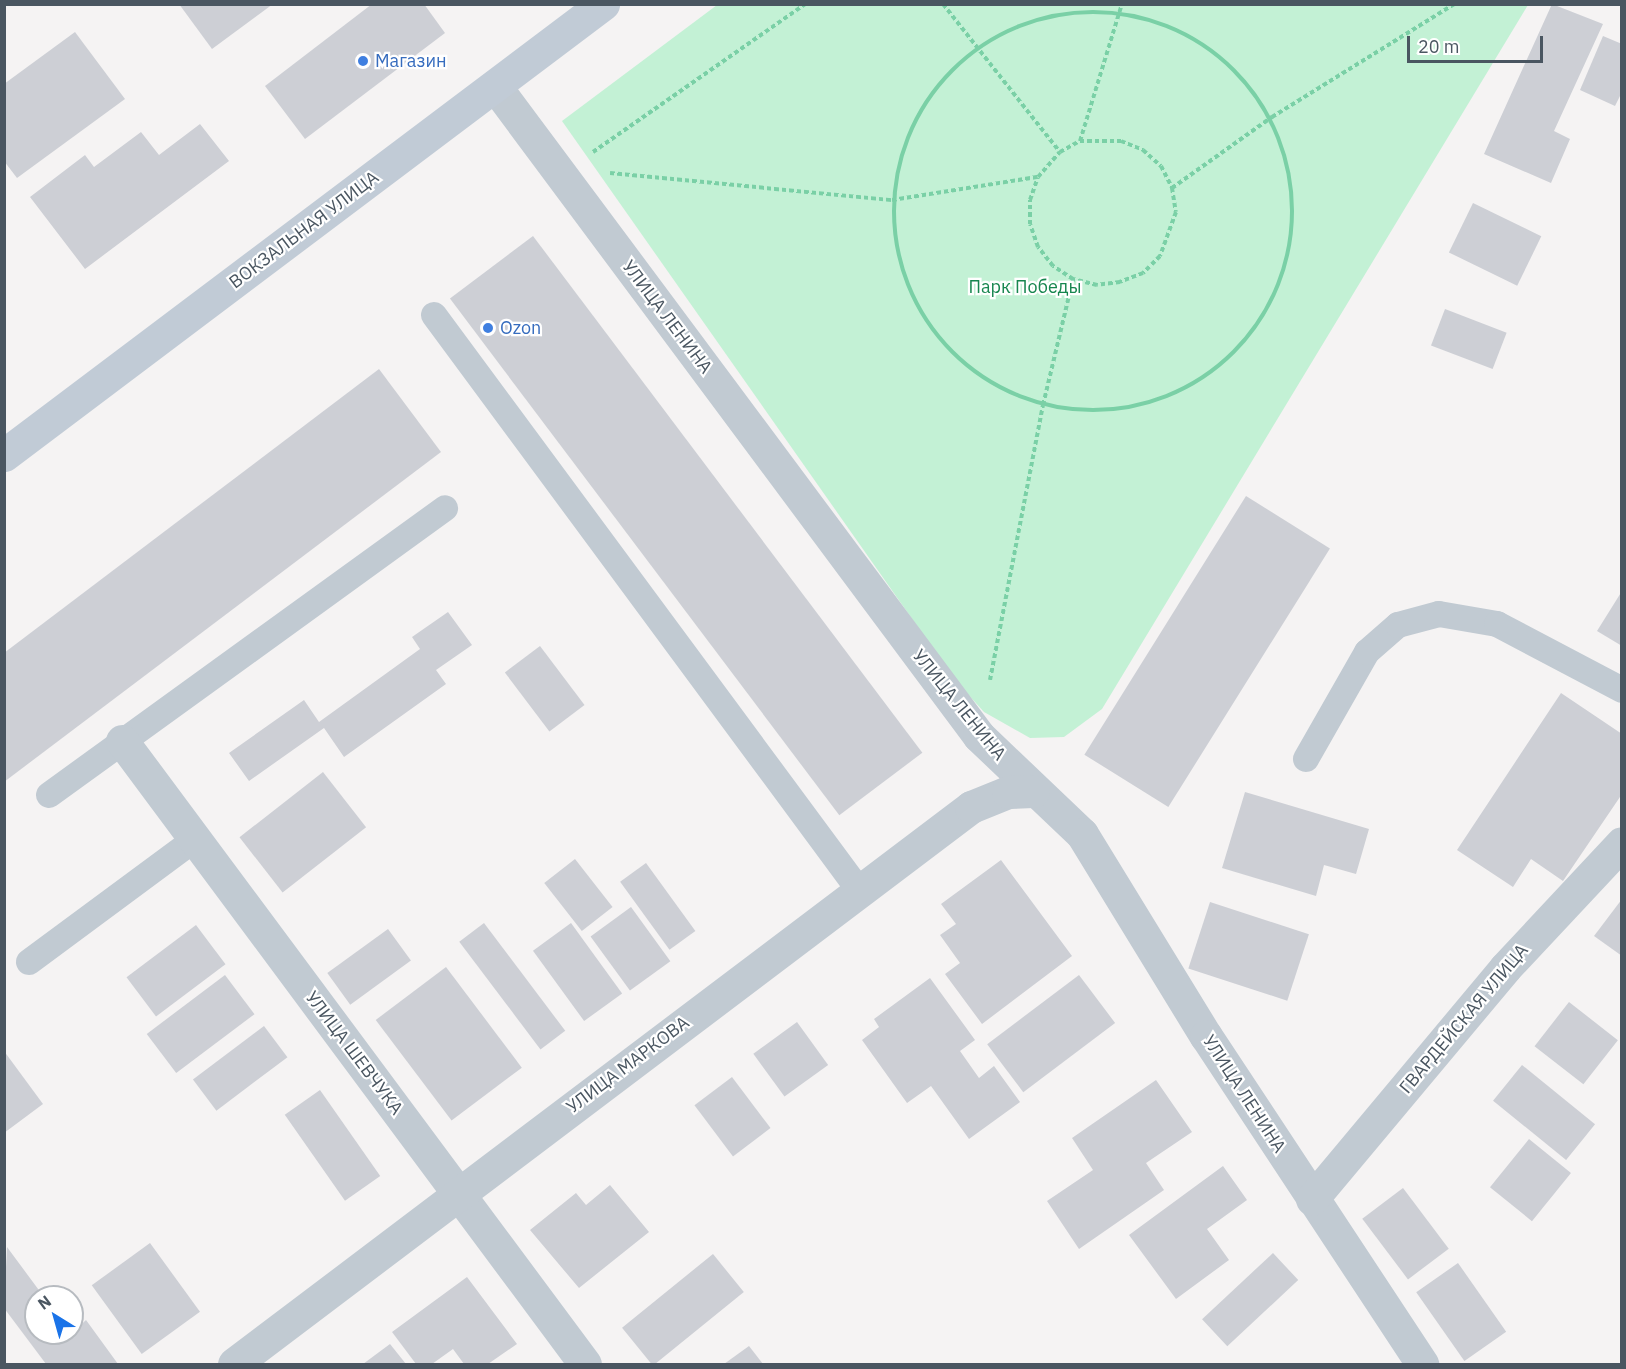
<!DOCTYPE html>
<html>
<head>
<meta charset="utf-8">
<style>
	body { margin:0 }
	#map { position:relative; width:1626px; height:1369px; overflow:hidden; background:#f5f3f3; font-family:"IBM Plex Sans",sans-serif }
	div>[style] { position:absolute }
	.green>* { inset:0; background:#c3f1d5 }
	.building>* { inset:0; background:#cdcfd5; transform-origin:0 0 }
	.path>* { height:4px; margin-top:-2px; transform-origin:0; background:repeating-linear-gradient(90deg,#7ad0a6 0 4.5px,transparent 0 7.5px) }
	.path>.ring { margin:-2px; padding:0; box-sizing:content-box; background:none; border:4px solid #7ad0a6; border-radius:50% }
	.lane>* { height:26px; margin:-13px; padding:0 13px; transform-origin:13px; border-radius:13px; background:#c1cad2 }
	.street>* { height:33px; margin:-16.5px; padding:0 16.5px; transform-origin:16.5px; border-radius:16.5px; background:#c1cad2 }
	.secondary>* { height:33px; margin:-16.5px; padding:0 16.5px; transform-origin:16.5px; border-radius:16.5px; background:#c1cbd6 }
	.dots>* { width:16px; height:16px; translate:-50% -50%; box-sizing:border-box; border:3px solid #fff; border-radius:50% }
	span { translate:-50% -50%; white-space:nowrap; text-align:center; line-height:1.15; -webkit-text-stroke:4.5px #fff; paint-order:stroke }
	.shop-label { font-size:18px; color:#366cbe }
	.left { translate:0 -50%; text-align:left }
	.street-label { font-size:18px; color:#4a5661 }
	.park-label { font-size:18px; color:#17864f }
	.frame { position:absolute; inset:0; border:6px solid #4a5661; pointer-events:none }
	.north { position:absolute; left:24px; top:1285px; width:60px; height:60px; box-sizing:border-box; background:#fff; border:2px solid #b7bbc0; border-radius:50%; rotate:323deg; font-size:16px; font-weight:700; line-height:24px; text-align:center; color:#4a5661 }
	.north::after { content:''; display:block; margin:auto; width:21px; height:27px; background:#1a73e8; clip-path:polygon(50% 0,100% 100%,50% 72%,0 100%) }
	.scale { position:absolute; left:1407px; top:36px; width:136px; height:27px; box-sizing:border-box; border:3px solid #4a5661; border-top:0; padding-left:8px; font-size:18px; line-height:21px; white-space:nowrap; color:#4a5661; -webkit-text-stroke:4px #fff; paint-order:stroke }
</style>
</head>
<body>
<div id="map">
	<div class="green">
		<i style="clip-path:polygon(717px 5px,1528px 5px,1102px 709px,1064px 737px,1030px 738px,984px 712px,955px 680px,562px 121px)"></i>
	</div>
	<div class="building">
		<i style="clip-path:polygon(179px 4px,273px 4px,212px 49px)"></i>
		<i style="clip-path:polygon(372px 4px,424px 4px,445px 33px,305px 139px,265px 86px)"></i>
		<i style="clip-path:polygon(1552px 4px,1603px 24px,1554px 131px,1570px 139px,1551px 183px,1484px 154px)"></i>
		<i style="clip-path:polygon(75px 32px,125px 99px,17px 178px,4px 161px,4px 84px)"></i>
		<i style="clip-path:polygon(1603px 36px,1622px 44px,1622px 92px,1615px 106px,1580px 90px)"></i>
		<i style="clip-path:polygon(200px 124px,229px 161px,85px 269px,30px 197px,85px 155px,94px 167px,141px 132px,159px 155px)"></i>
		<i style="left:1473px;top:203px;width:76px;height:55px;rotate:26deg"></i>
		<i style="left:533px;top:236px;width:647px;height:104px;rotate:53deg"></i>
		<i style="left:1445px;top:309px;width:66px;height:39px;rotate:21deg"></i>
		<i style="clip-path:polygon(379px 369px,441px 452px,4px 782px,4px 653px)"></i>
		<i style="left:1246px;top:496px;width:99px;height:305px;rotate:32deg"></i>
		<i style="clip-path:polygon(1622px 591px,1622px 646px,1597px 631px)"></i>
		<i style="clip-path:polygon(448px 612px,472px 645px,436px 670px,446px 684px,344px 757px,324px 728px,249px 781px,229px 753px,304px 700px,319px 722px,420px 649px,412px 637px)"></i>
		<i style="left:540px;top:646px;width:74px;height:44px;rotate:53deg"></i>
		<i style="clip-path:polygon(1561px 693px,1622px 734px,1622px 794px,1563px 881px,1531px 859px,1513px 887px,1457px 850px)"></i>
		<i style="left:323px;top:772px;width:70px;height:106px;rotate:52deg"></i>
		<i style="clip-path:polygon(1245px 792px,1369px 829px,1356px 874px,1324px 865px,1316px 896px,1222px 868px)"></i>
		<i style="left:575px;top:859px;width:61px;height:39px;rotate:52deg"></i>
		<i style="clip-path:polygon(1001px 860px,1072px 956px,982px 1024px,945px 974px,960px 963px,940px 935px,956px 924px,941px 904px)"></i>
		<i style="left:646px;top:863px;width:84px;height:32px;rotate:54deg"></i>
		<i style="clip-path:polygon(1622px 899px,1622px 956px,1594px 936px)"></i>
		<i style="left:1210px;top:902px;width:104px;height:70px;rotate:18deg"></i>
		<i style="left:631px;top:907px;width:67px;height:50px;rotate:54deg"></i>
		<i style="left:484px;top:923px;width:135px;height:31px;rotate:53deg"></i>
		<i style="left:571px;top:923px;width:87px;height:47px;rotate:54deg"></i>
		<i style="left:196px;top:925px;width:49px;height:87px;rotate:53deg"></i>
		<i style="left:388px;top:929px;width:39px;height:75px;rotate:54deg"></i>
		<i style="left:446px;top:967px;width:126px;height:88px;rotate:53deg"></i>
		<i style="left:225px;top:975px;width:49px;height:98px;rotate:53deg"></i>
		<i style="left:1079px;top:975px;width:60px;height:115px;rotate:53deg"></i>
		<i style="clip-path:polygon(930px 978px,975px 1040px,960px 1051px,979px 1078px,994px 1066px,1020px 1102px,969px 1139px,931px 1086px,907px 1103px,862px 1040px,879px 1027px,874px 1019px)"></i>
		<i style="left:1569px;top:1002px;width:62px;height:56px;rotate:38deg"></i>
		<i style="left:797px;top:1022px;width:53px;height:54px;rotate:54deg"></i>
		<i style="left:264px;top:1026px;width:39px;height:89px;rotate:53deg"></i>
		<i style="clip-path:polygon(4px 1051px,43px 1104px,4px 1133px)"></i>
		<i style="left:1522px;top:1065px;width:94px;height:46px;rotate:39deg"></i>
		<i style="left:732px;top:1077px;width:64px;height:47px;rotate:53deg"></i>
		<i style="clip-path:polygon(1156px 1080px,1192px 1132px,1146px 1163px,1164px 1190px,1079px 1249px,1047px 1201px,1093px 1170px,1072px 1138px)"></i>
		<i style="left:320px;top:1090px;width:105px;height:43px;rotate:55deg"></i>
		<i style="left:1529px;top:1139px;width:54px;height:62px;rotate:39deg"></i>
		<i style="clip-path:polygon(1223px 1166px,1247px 1200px,1207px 1229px,1229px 1260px,1176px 1299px,1129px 1235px)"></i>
		<i style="clip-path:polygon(610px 1185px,649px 1232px,579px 1288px,530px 1230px,576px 1193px,586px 1205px)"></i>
		<i style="left:1403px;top:1188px;width:76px;height:51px;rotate:53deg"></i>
		<i style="left:150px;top:1243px;width:85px;height:72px;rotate:54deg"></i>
		<i style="clip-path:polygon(7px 1247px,44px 1297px,36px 1297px,36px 1333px,72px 1333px,86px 1320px,118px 1364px,46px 1364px,4px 1308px)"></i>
		<i style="left:1273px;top:1253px;width:37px;height:97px;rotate:47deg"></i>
		<i style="left:713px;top:1254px;width:49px;height:117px;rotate:51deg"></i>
		<i style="left:1458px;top:1263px;width:84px;height:51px;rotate:55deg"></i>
		<i style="clip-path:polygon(467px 1277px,517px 1344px,488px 1364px,464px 1364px,453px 1349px,432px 1364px,416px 1364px,392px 1332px)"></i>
		<i style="clip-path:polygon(390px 1344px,406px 1364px,363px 1364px)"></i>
		<i style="clip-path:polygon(749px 1346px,763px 1364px,724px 1364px)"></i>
	</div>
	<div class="path">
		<i style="left:943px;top:4px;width:189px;rotate:51.7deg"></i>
		<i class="ring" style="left:894px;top:12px;width:394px;height:394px"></i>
		<i style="left:1080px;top:141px;width:41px"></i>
		<i style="left:1121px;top:141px;width:24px;rotate:22deg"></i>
		<i style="left:1143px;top:150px;width:24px;rotate:42deg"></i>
		<i style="left:1161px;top:166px;width:25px;rotate:63deg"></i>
		<i style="left:1172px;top:188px;width:24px;rotate:81deg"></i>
		<i style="left:1176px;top:212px;width:47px;rotate:110deg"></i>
		<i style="left:1160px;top:256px;width:24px;rotate:135deg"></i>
		<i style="left:1143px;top:273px;width:25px;rotate:159deg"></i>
		<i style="left:1120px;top:282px;width:23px;rotate:173deg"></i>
		<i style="left:1097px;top:285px;width:25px;rotate:-166deg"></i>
		<i style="left:1073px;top:279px;width:24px;rotate:-147deg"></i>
		<i style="left:1053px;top:266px;width:24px;rotate:-128deg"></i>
		<i style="left:1038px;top:247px;width:24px;rotate:-109deg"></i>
		<i style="left:1030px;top:224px;width:24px;rotate:-90deg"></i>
		<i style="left:1030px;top:200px;width:24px;rotate:-71deg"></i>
		<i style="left:1038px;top:177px;width:33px;rotate:-49deg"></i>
		<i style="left:1060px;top:152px;width:23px;rotate:-29deg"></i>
		<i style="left:1080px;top:141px;width:143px;rotate:-73deg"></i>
		<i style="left:593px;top:152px;width:259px;rotate:-34.9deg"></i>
		<i style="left:610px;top:173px;width:283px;rotate:5.5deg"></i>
		<i style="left:892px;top:200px;width:148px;rotate:-9deg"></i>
		<i style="left:1172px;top:188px;width:123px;rotate:-35.4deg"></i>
		<i style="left:1272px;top:117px;width:214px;rotate:-31.8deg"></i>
		<i style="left:990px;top:680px;width:280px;rotate:-79.1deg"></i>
		<i style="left:1043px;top:405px;width:130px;rotate:-76.6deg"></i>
	</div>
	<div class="lane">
		<i style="left:434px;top:315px;width:715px;rotate:53.53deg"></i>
		<i style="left:1306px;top:759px;width:123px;rotate:-60.3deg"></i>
		<i style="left:1367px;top:652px;width:41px;rotate:-41.1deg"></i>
		<i style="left:1398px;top:625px;width:42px;rotate:-15deg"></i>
		<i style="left:1439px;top:614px;width:59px;rotate:9.8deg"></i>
		<i style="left:1497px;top:624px;width:141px;rotate:27.8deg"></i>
		<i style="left:49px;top:795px;width:489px;rotate:-35.9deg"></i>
		<i style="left:29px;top:962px;width:207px;rotate:-36.5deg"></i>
	</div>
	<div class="street">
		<i style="left:495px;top:86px;width:810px;rotate:53.33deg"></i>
		<i style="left:979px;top:736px;width:142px;rotate:43.6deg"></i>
		<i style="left:1082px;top:834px;width:237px;rotate:58.5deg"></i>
		<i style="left:1206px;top:1036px;width:393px;rotate:56.6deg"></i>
		<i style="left:122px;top:741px;width:776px;rotate:53.38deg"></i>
		<i style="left:1312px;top:1199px;width:301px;rotate:-50.1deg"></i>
		<i style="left:1505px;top:968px;width:171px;rotate:-46.9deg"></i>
		<i style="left:234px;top:1364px;width:924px;rotate:-37.08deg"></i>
		<i style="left:971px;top:807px;width:40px;rotate:-22deg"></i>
		<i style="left:1008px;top:792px;width:25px;rotate:-2deg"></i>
	</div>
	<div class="secondary">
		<i style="left:4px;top:455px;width:750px;rotate:-36.98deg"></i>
	</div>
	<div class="dots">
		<i style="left:363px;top:61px;background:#3f7fe0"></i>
		<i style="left:488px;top:328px;background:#3f7fe0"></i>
	</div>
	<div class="shop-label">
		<span class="left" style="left:375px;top:61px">Магазин</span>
		<span class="left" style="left:500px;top:328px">Ozon</span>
	</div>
	<div class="street-label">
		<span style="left:304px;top:230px;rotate:-37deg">ВОКЗАЛЬНАЯ УЛИЦА</span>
		<span style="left:667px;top:317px;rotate:53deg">УЛИЦА ЛЕНИНА</span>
		<span style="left:959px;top:705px;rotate:51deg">УЛИЦА ЛЕНИНА</span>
		<span style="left:1464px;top:1019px;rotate:-50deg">ГВАРДЕЙСКАЯ УЛИЦА</span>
		<span style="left:354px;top:1053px;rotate:53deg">УЛИЦА ШЕВЧУКА</span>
		<span style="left:628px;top:1065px;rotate:-37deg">УЛИЦА МАРКОВА</span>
		<span style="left:1244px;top:1094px;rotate:57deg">УЛИЦА ЛЕНИНА</span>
	</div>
	<div class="park-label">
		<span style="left:1025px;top:287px">Парк Победы</span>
	</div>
	<div class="frame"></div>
	<div class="north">N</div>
	<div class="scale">20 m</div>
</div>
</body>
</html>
